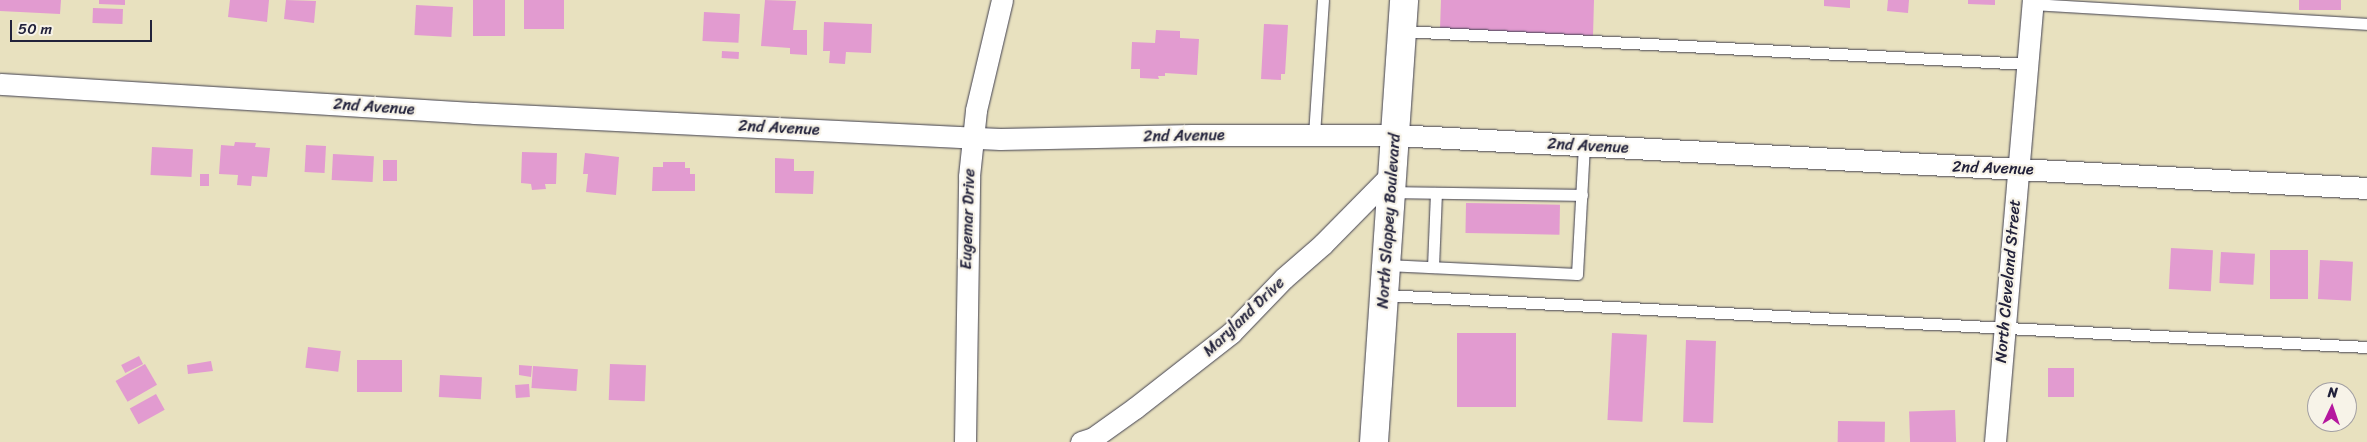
<!DOCTYPE html>
<html>
<head>
<meta charset="utf-8">
<style>
	body { margin:0 }
	#map { position:relative; width:2367px; height:442px; overflow:hidden; background:#e8e1bf; font-family:Sriracha,sans-serif }
	div>[style] { position:absolute }
	.building>* { inset:0; background:#e29bd0; transform-origin:0 0 }
	.roads { filter:drop-shadow(0 0 1px #403f4f) drop-shadow(0 0 1px #403f4f) }
	.lane>* { height:11px; margin:-5.5px; padding:0 5.5px; transform-origin:5.5px; border-radius:5.5px; background:#fff }
	.street>* { height:21px; margin:-10.5px; padding:0 10.5px; transform-origin:10.5px; border-radius:10.5px; background:#fff }
	.primary>* { height:28px; margin:-14px; padding:0 14px; transform-origin:14px; border-radius:14px; background:#fff }
	span { translate:-50% -50%; white-space:nowrap; text-align:center; line-height:1.15; -webkit-text-stroke:4.5px #f7f3e8; paint-order:stroke }
	.street-label { font-size:16px; color:#22223b }
	.north { position:absolute; left:2307px; top:382px; width:50px; height:50px; box-sizing:border-box; background:#f7f3e8; border:1px solid #a29fa3; border-radius:50%; rotate:3deg; font-size:14px; font-weight:700; line-height:20px; text-align:center; color:#22223b }
	.north::after { content:''; display:block; margin:auto; width:18px; height:22px; background:#b5179e; clip-path:polygon(50% 0,100% 100%,50% 72%,0 100%) }
	.scale { position:absolute; left:10px; top:20px; width:142px; height:22px; box-sizing:border-box; border:2px solid #22223b; border-top:0; padding-left:6px; font-size:15px; line-height:18px; white-space:nowrap; color:#22223b; -webkit-text-stroke:4px #f7f3e8; paint-order:stroke }
</style>
</head>
<body>
<div id="map">
	<div class="building">
		<i style="clip-path:polygon(0 0,61px 0,60px 14px,0 11px)"></i>
		<i style="clip-path:polygon(99px 0,125px 0,125px 5px,99px 4px)"></i>
		<i style="clip-path:polygon(230px 0,269px 0,267px 22px,228px 17px)"></i>
		<i style="clip-path:polygon(286px 0,316px 1px,314px 23px,284px 19px)"></i>
		<i style="left:473px;top:0;width:32px;height:36px"></i>
		<i style="left:524px;top:0;width:40px;height:29px"></i>
		<i style="clip-path:polygon(765px 0,796px 1px,793px 30px,807px 30px,807px 55px,790px 54px,790px 48px,761px 46px)"></i>
		<i style="clip-path:polygon(1441px 0,1594px 0,1593px 36px,1440px 29px)"></i>
		<i style="clip-path:polygon(1824px 0,1850px 0,1850px 8px,1824px 6px)"></i>
		<i style="clip-path:polygon(1888px 0,1909px 0,1908px 13px,1887px 11px)"></i>
		<i style="clip-path:polygon(1968px 0,1995px 0,1995px 5px,1968px 4px)"></i>
		<i style="left:2299px;top:0;width:42px;height:10px"></i>
		<i style="left:416px;top:5px;width:37px;height:30px;rotate:3deg"></i>
		<i style="left:93px;top:8px;width:30px;height:15px;rotate:2deg"></i>
		<i style="left:704px;top:12px;width:36px;height:29px;rotate:3deg"></i>
		<i style="clip-path:polygon(824px 22px,872px 24px,871px 53px,846px 52px,845px 64px,829px 63px,830px 51px,823px 51px)"></i>
		<i style="clip-path:polygon(1264px 24px,1288px 25px,1285px 74px,1281px 74px,1281px 80px,1261px 79px)"></i>
		<i style="clip-path:polygon(1156px 30px,1180px 31px,1180px 38px,1199px 39px,1197px 75px,1165px 73px,1165px 76px,1158px 76px,1159px 79px,1140px 78px,1140px 69px,1131px 69px,1132px 42px,1155px 43px)"></i>
		<i style="left:722px;top:51px;width:17px;height:7px;rotate:3deg"></i>
		<i style="clip-path:polygon(235px 142px,256px 143px,255px 147px,270px 148px,267px 177px,252px 176px,251px 186px,237px 185px,238px 175px,219px 174px,221px 145px,234px 146px)"></i>
		<i style="left:306px;top:145px;width:20px;height:27px;rotate:3deg"></i>
		<i style="left:152px;top:147px;width:41px;height:28px;rotate:3deg"></i>
		<i style="clip-path:polygon(522px 152px,557px 153px,556px 184px,545px 184px,546px 189px,532px 190px,531px 184px,521px 183px)"></i>
		<i style="clip-path:polygon(585px 153px,619px 157px,616px 195px,586px 192px,588px 174px,583px 174px)"></i>
		<i style="left:333px;top:154px;width:41px;height:26px;rotate:3deg"></i>
		<i style="clip-path:polygon(775px 158px,794px 159px,794px 171px,814px 171px,813px 194px,775px 193px)"></i>
		<i style="left:383px;top:160px;width:14px;height:21px"></i>
		<i style="clip-path:polygon(663px 162px,685px 162px,685px 168px,690px 168px,690px 174px,695px 174px,695px 191px,652px 191px,653px 167px,663px 167px)"></i>
		<i style="left:200px;top:174px;width:9px;height:12px"></i>
		<i style="left:1466px;top:203px;width:94px;height:30px;rotate:1deg"></i>
		<i style="left:2171px;top:248px;width:42px;height:41px;rotate:3deg"></i>
		<i style="left:2270px;top:250px;width:38px;height:49px"></i>
		<i style="left:2221px;top:252px;width:34px;height:31px;rotate:3deg"></i>
		<i style="left:2320px;top:260px;width:33px;height:39px;rotate:3deg"></i>
		<i style="left:1457px;top:333px;width:59px;height:74px"></i>
		<i style="left:1612px;top:333px;width:35px;height:87px;rotate:3deg"></i>
		<i style="left:1686px;top:340px;width:30px;height:82px;rotate:2deg"></i>
		<i style="left:308px;top:347px;width:33px;height:21px;rotate:7deg"></i>
		<i style="left:139px;top:356px;width:9px;height:20px;rotate:63deg"></i>
		<i style="left:357px;top:360px;width:45px;height:32px"></i>
		<i style="clip-path:polygon(211px 361px,213px 371px,188px 374px,187px 365px)"></i>
		<i style="left:145px;top:364px;width:24px;height:34px;rotate:60deg"></i>
		<i style="left:610px;top:364px;width:36px;height:36px;rotate:2deg"></i>
		<i style="clip-path:polygon(519px 365px,532px 366px,531px 377px,519px 375px)"></i>
		<i style="left:533px;top:366px;width:45px;height:22px;rotate:4deg"></i>
		<i style="left:2074px;top:368px;width:29px;height:26px;rotate:90deg"></i>
		<i style="left:440px;top:375px;width:42px;height:22px;rotate:3deg"></i>
		<i style="left:529px;top:384px;width:13px;height:14px;rotate:86deg"></i>
		<i style="left:156px;top:394px;width:18px;height:30px;rotate:61deg"></i>
		<i style="left:1955px;top:410px;width:32px;height:46px;rotate:88deg"></i>
		<i style="left:1838px;top:421px;width:47px;height:21px;rotate:1deg"></i>
	</div>
	<div class="roads">
		<div class="lane">
			<i style="left:2033px;top:4px;width:335px;rotate:3.4deg"></i>
			<i style="left:1402px;top:31px;width:627px;rotate:3.02deg"></i>
			<i style="left:1314px;top:135px;width:135px;rotate:-86.2deg"></i>
			<i style="left:1391px;top:192px;width:191px;rotate:0.9deg"></i>
			<i style="left:1386px;top:265px;width:191px;rotate:2.7deg"></i>
			<i style="left:1577px;top:274px;width:128px;rotate:-86.9deg"></i>
			<i style="left:1433px;top:267px;width:74px;rotate:-87.7deg"></i>
			<i style="left:1384px;top:295px;width:984px;rotate:3.03deg"></i>
		</div>
		<div class="street">
			<i style="left:0;top:84px;width:475px;rotate:3.5deg"></i>
			<i style="left:474px;top:113px;width:527px;rotate:2.83deg"></i>
			<i style="left:1000px;top:139px;width:192px;rotate:-1.2deg"></i>
			<i style="left:1192px;top:135px;width:203px"></i>
			<i style="left:1395px;top:135px;width:973px;rotate:3.12deg"></i>
			<i style="left:965px;top:442px;width:266px;rotate:-89.1deg"></i>
			<i style="left:969px;top:176px;width:66px;rotate:-83.9deg"></i>
			<i style="left:976px;top:110px;width:113px;rotate:-76.7deg"></i>
			<i style="left:1081px;top:442px;width:13px;rotate:-18deg"></i>
			<i style="left:1093px;top:438px;width:52px;rotate:-35.5deg"></i>
			<i style="left:1135px;top:408px;width:122px;rotate:-38deg"></i>
			<i style="left:1231px;top:333px;width:76px;rotate:-46.1deg"></i>
			<i style="left:1284px;top:278px;width:52px;rotate:-41.1deg"></i>
			<i style="left:1323px;top:244px;width:98px;rotate:-45.4deg"></i>
			<i style="left:1995px;top:442px;width:444px;rotate:-85.1deg"></i>
		</div>
		<div class="primary">
			<i style="left:1374px;top:442px;width:443px;rotate:-86.1deg"></i>
		</div>
	</div>
	<div class="street-label">
		<span style="left:374px;top:107px;rotate:4deg">2nd Avenue</span>
		<span style="left:779px;top:128px;rotate:3deg">2nd Avenue</span>
		<span style="left:1184px;top:136px;rotate:-1deg">2nd Avenue</span>
		<span style="left:1588px;top:146px;rotate:3deg">2nd Avenue</span>
		<span style="left:1993px;top:168px;rotate:2deg">2nd Avenue</span>
		<span style="left:968px;top:219px;rotate:-88deg">Eugemar Drive</span>
		<span style="left:1389px;top:221px;rotate:-86deg">North Slappey Boulevard</span>
		<span style="left:2008px;top:281px;rotate:-85deg">North Cleveland Street</span>
		<span style="left:1244px;top:317px;rotate:-44deg">Maryland Drive</span>
	</div>
	<div class="north">N</div>
	<div class="scale">50 m</div>
</div>
</body>
</html>
